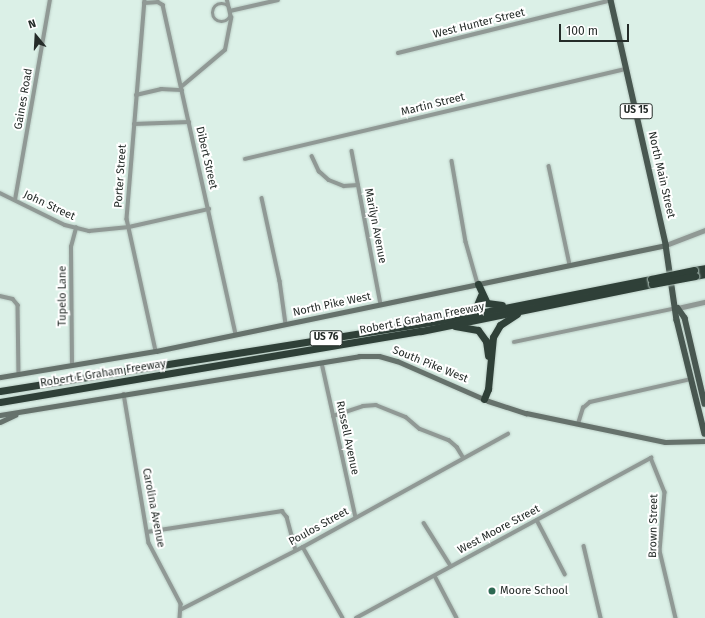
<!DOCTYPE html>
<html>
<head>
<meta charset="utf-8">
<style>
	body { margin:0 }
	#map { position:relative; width:705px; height:618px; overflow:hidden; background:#dbf0e7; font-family:"Fira Sans",sans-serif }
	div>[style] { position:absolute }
	.roads { filter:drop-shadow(0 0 1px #bacdc5) drop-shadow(0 0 1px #bacdc5) }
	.minor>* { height:3.5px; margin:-1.75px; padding:0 1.75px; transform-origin:1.75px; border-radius:1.75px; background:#909995 }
	.minor>.ring { margin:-1.75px; padding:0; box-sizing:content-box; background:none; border:3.5px solid #909995; border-radius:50% }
	.tertiary>* { height:4.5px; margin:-2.25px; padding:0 2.25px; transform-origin:2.25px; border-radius:2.25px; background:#909995 }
	.secondary>* { height:5px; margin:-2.5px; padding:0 2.5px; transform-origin:2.5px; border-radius:2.5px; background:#66726c }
	.primary>* { height:5.5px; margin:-2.75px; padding:0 2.75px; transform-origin:2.75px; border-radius:2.75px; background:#485750 }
	.motorway>* { height:7px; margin:-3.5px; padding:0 3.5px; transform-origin:3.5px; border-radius:3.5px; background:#2f4038 }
	.bridges { filter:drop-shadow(0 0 1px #bacdc5) drop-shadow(0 0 1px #bacdc5) }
	.motorway-bridge>* { height:7px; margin:-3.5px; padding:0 3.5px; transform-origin:3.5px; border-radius:3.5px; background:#2f4038 }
	.dots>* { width:11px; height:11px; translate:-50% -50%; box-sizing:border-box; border:2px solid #fff; border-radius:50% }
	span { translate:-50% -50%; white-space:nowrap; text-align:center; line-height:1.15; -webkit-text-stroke:4px #fff; paint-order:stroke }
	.shield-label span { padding:1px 3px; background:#fff; border:1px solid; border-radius:3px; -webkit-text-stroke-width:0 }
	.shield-label { font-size:10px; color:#252c29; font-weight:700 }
	.street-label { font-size:11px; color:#252c29 }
	.poi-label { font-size:11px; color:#252c29 }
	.left { translate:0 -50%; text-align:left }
	.north { position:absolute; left:16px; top:16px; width:40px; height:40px; -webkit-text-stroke:3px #fff; paint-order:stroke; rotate:342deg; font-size:11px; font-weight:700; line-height:16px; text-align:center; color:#252c29 }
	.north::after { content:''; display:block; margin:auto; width:14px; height:18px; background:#252c29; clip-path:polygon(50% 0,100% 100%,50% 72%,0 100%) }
	.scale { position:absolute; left:559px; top:24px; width:70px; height:18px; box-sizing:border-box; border:2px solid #252c29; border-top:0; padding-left:5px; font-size:12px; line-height:14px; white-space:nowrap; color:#252c29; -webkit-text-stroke:3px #fff; paint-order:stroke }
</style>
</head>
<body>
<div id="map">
	<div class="roads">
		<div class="minor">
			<i style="left:145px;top:0;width:220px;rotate:94.7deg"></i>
			<i style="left:127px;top:219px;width:135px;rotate:77.6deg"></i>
			<i style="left:144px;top:3px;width:14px;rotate:-4deg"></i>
			<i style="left:158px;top:2px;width:6px;rotate:31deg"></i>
			<i style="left:163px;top:5px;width:338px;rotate:77.5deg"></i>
			<i class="ring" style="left:213px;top:4px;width:14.5px;height:14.5px"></i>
			<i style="left:230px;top:11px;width:49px;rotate:-12.9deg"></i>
			<i style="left:398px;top:53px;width:220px;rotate:-13.9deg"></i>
			<i style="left:181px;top:87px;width:57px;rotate:-40.1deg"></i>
			<i style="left:225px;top:50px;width:33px;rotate:-79deg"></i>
			<i style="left:231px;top:18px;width:18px;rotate:-103deg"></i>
			<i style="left:136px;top:95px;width:26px;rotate:-13deg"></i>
			<i style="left:161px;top:89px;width:21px;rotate:3deg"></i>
			<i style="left:134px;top:124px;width:55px;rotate:-2.1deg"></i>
			<i style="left:352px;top:151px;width:156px;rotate:79.3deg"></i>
			<i style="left:312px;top:156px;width:17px;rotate:65deg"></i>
			<i style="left:319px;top:171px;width:13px;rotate:42deg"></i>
			<i style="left:329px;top:180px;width:16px;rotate:22deg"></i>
			<i style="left:344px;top:186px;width:14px;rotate:-4deg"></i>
			<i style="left:245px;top:159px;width:392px;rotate:-13.3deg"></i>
			<i style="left:452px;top:161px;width:82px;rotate:80.2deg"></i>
			<i style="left:466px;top:242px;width:44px;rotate:74.1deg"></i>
			<i style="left:549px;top:166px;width:101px;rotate:78deg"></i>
			<i style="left:0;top:193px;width:72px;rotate:26.2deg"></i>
			<i style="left:65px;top:225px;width:25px;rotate:14deg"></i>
			<i style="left:89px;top:231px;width:40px;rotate:-5.7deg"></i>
			<i style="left:129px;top:227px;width:82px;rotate:-12.7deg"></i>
			<i style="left:262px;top:198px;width:85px;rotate:77.8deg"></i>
			<i style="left:280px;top:281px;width:43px;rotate:82.1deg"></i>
			<i style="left:15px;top:200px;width:203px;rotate:-80.1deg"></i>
			<i style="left:0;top:296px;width:13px;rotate:13deg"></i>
			<i style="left:13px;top:299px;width:8px;rotate:50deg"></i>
			<i style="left:18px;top:305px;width:69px;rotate:89.2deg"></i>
			<i style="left:514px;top:342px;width:167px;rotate:-11.8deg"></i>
			<i style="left:322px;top:363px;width:158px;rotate:77.6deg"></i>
			<i style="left:72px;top:365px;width:118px;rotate:-90.5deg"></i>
			<i style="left:71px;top:247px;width:20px;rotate:-75deg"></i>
			<i style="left:124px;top:394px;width:151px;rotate:80.5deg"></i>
			<i style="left:149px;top:543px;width:69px;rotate:62.3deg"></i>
			<i style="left:181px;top:604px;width:14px;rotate:94deg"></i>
			<i style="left:333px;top:416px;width:32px;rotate:-18deg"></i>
			<i style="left:363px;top:406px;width:13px;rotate:-4deg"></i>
			<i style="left:376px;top:405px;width:32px;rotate:22deg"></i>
			<i style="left:406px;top:417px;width:18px;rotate:41deg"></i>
			<i style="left:420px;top:429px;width:31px;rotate:21deg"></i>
			<i style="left:449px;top:440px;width:11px;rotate:41deg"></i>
			<i style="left:457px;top:447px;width:12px;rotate:59deg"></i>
			<i style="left:578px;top:424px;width:17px;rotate:-73deg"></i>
			<i style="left:583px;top:408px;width:9px;rotate:-41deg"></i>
			<i style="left:590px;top:402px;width:104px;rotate:-12.8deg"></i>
			<i style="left:537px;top:520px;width:61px;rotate:62.6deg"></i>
			<i style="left:424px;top:523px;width:51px;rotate:57.9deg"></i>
			<i style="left:147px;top:532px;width:137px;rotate:-8.8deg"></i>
			<i style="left:282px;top:511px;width:8px;rotate:50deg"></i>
			<i style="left:287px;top:517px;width:34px;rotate:75deg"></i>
			<i style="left:584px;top:546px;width:74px;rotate:76.7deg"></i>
			<i style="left:303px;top:547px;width:81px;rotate:60.6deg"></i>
			<i style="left:435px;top:576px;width:47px;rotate:62.4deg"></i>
			<i style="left:182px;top:609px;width:136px;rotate:-27.1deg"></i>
			<i style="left:303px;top:547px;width:234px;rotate:-28.9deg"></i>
			<i style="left:356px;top:618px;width:336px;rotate:-28.5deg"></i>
			<i style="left:651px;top:458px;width:37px;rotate:68deg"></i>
			<i style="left:665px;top:492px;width:59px;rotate:94.8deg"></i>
			<i style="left:660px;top:551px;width:69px;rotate:76.6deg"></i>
		</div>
		<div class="tertiary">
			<i style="left:666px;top:245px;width:42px;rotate:-21deg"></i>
			<i style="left:678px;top:308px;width:28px;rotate:-13deg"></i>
		</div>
		<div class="secondary">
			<i style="left:0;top:377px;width:158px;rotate:-9.5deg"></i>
			<i style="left:156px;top:351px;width:521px;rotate:-11.74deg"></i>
			<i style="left:0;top:415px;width:364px;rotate:-9.3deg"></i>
			<i style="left:359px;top:356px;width:20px"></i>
			<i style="left:379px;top:356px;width:19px;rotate:16deg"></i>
			<i style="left:397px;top:361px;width:99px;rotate:23.7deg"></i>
			<i style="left:488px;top:401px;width:40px;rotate:18deg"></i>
			<i style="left:526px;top:413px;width:142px;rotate:11.8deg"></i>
			<i style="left:665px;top:442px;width:40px;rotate:-1.4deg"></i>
			<i style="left:0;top:422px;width:17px;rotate:-25deg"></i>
		</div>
		<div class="primary">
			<i style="left:611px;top:0;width:251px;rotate:77.3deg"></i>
			<i style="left:666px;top:245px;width:76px;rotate:81.7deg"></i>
			<i style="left:677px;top:320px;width:117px;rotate:76.2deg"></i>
			<i style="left:678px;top:308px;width:12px;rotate:55deg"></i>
			<i style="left:685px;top:318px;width:88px;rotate:76.9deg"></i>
		</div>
		<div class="motorway">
			<i style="left:694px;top:270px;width:11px;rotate:-10deg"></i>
			<i style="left:695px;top:276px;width:10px;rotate:-11deg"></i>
			<i style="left:478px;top:284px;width:21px;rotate:65deg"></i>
			<i style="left:487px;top:303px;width:15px;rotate:8deg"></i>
			<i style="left:466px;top:313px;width:12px;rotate:-31deg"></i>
			<i style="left:476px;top:307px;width:13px;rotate:-67deg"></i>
			<i style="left:455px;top:326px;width:23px;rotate:10deg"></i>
			<i style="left:478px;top:330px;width:14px;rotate:54deg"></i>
			<i style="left:486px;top:341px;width:15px;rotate:82deg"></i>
			<i style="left:0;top:391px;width:455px;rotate:-9.1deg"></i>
			<i style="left:449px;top:319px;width:206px;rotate:-11.2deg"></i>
			<i style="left:484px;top:399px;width:11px;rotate:-68deg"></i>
			<i style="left:488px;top:389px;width:52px;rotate:-84.5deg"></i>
			<i style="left:493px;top:337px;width:14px;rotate:-60deg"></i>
			<i style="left:500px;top:325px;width:20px;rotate:-33deg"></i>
			<i style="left:0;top:402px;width:427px;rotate:-9.6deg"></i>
			<i style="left:421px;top:331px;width:236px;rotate:-11.5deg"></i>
		</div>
	</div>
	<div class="bridges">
		<div class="motorway-bridge">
			<i style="left:651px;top:279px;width:44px;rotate:-11.8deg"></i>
			<i style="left:652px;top:284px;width:44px;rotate:-10.5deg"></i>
		</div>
	</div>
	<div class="dots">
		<i style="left:492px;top:591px;background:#2e6953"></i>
	</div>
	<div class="shield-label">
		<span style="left:636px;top:111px">US 15</span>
		<span style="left:326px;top:338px">US 76</span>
	</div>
	<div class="street-label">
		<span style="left:479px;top:24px;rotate:-14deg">West Hunter Street</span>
		<span style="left:24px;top:99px;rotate:-80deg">Gaines Road</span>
		<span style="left:433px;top:105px;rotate:-14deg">Martin Street</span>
		<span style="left:206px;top:158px;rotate:77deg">Dibert Street</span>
		<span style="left:661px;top:175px;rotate:77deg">North Main Street</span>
		<span style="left:121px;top:176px;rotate:-86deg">Porter Street</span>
		<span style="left:49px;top:206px;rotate:25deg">John Street</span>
		<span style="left:375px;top:226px;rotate:79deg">Marilyn Avenue</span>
		<span style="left:63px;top:296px;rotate:-90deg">Tupelo Lane</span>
		<span style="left:332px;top:305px;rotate:-12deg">North Pike West</span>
		<span style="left:422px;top:319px;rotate:-11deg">Robert E Graham Freeway</span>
		<span style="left:430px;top:365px;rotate:22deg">South Pike West</span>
		<span style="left:103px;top:374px;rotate:-9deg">Robert E Graham Freeway</span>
		<span style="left:347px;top:438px;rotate:78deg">Russell Avenue</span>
		<span style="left:153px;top:508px;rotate:79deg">Carolina Avenue</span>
		<span style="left:654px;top:526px;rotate:-89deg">Brown Street</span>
		<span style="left:319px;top:527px;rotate:-29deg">Poulos Street</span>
		<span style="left:499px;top:530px;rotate:-28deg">West Moore Street</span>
	</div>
	<div class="poi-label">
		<span class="left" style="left:500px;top:591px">Moore School</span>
	</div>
	<div class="north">N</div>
	<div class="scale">100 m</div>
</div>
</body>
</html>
